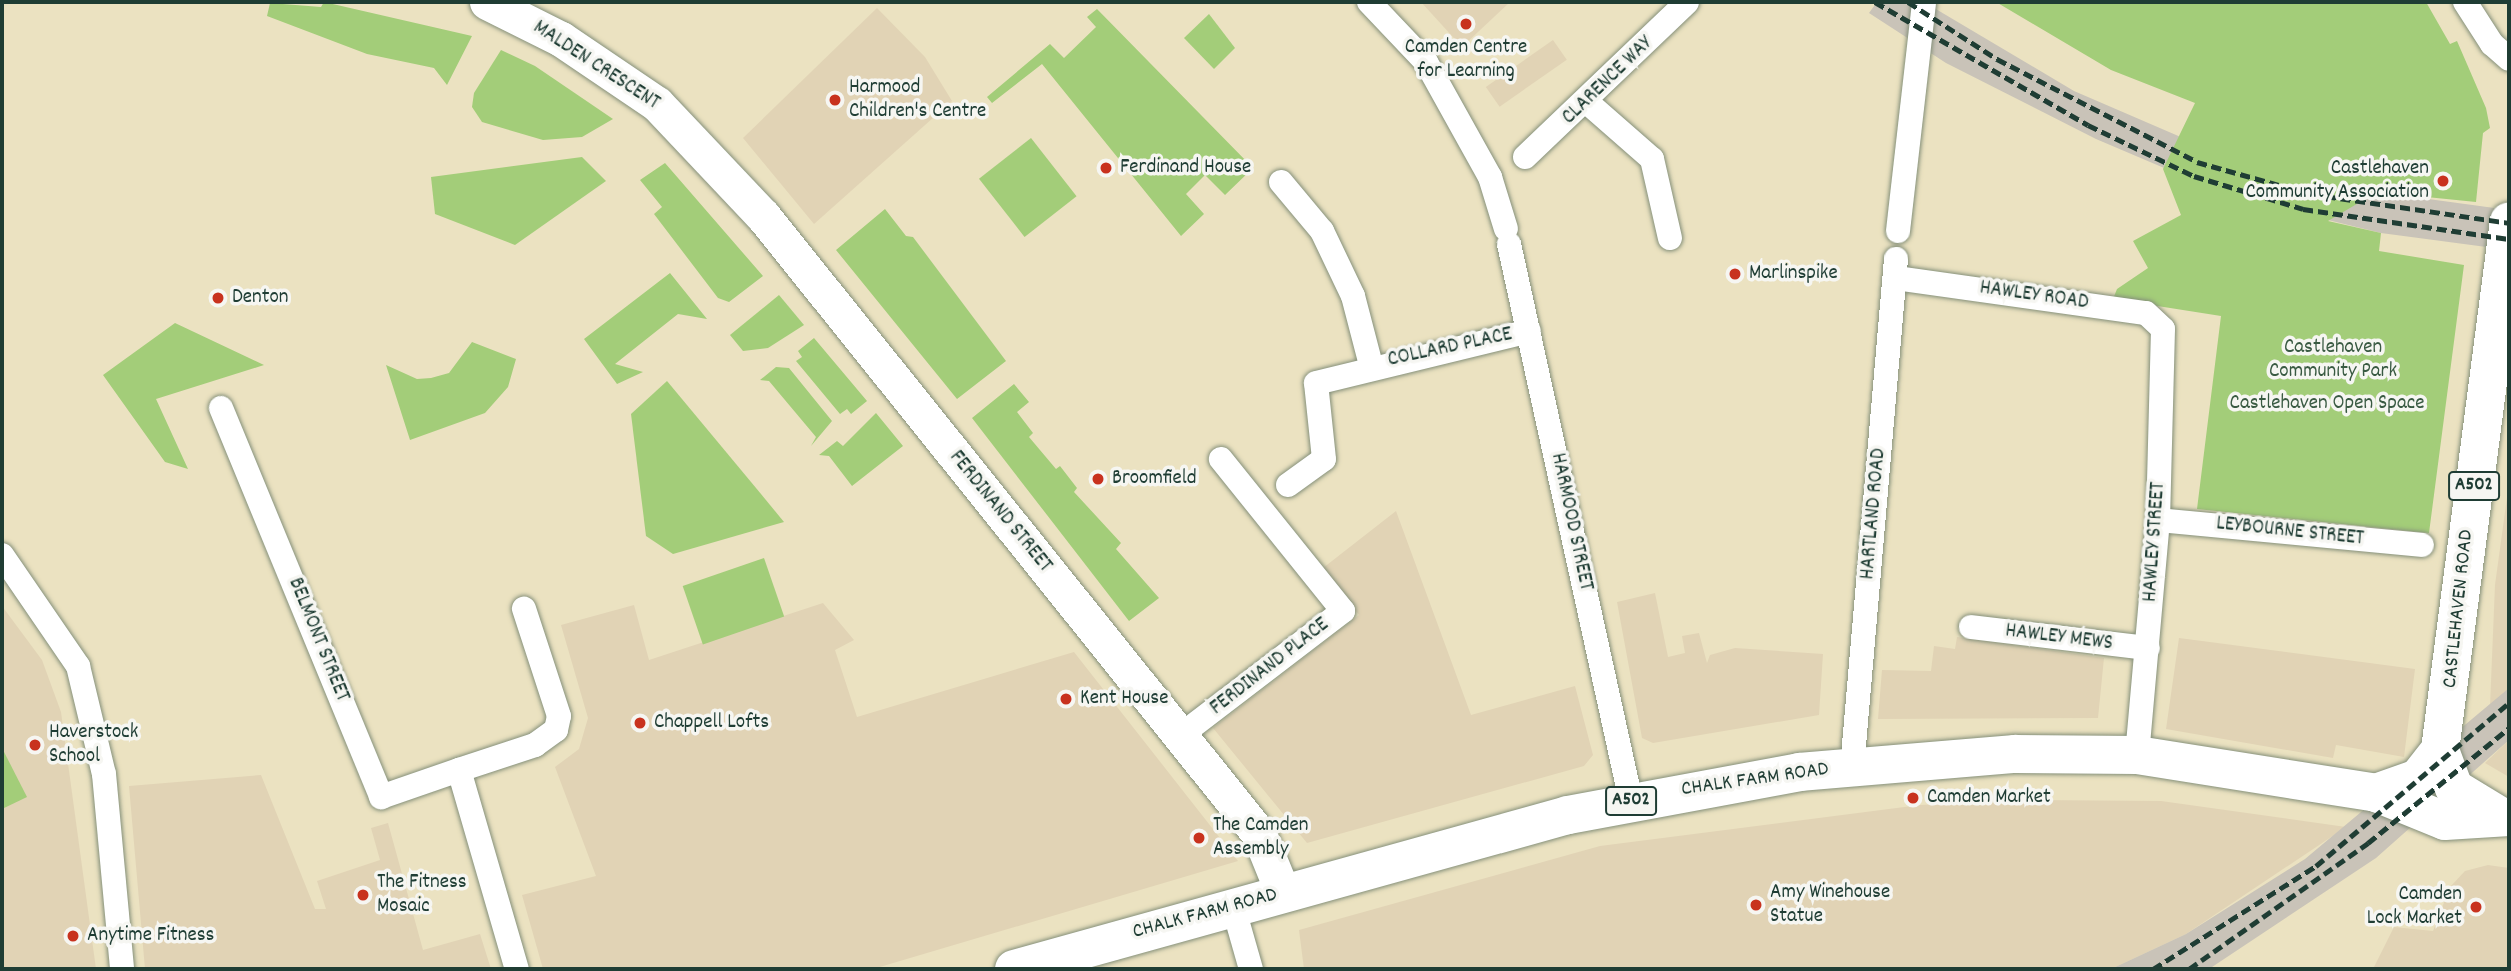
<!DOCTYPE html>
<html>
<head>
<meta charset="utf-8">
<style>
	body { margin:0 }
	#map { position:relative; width:2511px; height:971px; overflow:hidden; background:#ebe2c1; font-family:Dekko,sans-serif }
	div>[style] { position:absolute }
	.built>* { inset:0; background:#e1d3b5; transform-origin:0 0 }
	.industrial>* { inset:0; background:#c9c3b8 }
	.green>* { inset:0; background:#a3cd79; transform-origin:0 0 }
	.roads { filter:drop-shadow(0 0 2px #85907a) drop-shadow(0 0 2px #85907a) }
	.minor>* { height:24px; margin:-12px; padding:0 12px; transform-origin:12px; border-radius:12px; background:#fff }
	.secondary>* { height:35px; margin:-17.5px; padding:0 17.5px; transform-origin:17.5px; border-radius:17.5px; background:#fff }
	.primary>* { height:38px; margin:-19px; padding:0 19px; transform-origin:19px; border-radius:19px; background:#fff }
	.rail>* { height:5px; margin-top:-2.5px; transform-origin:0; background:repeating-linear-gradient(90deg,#1f3d34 0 10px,transparent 0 15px) }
	.dots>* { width:19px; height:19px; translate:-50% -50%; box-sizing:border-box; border:4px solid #f6f6f2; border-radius:50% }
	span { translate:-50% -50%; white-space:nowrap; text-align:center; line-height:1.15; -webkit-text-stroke:7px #f6f6f2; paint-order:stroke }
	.shield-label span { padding:2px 5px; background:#f6f6f2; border:2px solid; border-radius:5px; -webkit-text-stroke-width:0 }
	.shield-label { font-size:19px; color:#1f3d34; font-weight:700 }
	.poi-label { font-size:21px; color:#1f3d34 }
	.left { translate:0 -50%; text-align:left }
	.right { translate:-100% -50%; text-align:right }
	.street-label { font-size:21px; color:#1f3d34 }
	.park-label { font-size:21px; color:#395a42 }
	.frame { position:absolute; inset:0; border:4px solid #1f3d34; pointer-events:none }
</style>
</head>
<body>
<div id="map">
	<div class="built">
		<i style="clip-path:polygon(1421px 2px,1510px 2px,1462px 47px)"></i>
		<i style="clip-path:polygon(877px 8px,925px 57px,952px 101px,814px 224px,743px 138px)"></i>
		<i style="left:1553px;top:40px;width:24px;height:82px;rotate:55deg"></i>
		<i style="clip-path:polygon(2509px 483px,2509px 688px,2490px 706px,2495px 585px)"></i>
		<i style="clip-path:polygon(1396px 511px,1471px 715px,1575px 686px,1593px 755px,1584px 766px,1307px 843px,1213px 728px,1359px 615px,1323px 568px)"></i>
		<i style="clip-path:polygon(1655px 593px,1668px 657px,1685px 653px,1682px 636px,1699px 633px,1707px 663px,1710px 655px,1735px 648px,1823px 654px,1819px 715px,1653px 743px,1642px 738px,1617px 602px)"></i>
		<i style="clip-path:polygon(823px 603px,854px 640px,835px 650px,857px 717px,1074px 652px,1238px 861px,873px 969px,543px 969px,522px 895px,596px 876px,555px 767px,579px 749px,588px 718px,561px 625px,634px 605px,649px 660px)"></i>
		<i style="clip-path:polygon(2px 606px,42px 660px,61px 712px,96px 969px,2px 969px)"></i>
		<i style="clip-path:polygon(1957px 637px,2104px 658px,2098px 718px,1878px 719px,1882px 670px,1931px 671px,1934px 646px,1955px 649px)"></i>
		<i style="clip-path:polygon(2179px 638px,2415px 669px,2404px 757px,2336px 745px,2333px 758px,2166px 729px)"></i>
		<i style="clip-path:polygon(2509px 740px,2509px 777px,2485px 763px)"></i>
		<i style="clip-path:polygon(261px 775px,315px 909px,326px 909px,317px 881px,380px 860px,371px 828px,388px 823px,423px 950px,480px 934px,491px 969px,145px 969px,129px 786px)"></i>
		<i style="clip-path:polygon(2027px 800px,2161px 801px,2346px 827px,2186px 934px,2111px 969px,1304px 969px,1299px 930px,1600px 846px,1920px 805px)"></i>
		<i style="clip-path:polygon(2488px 865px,2509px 868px,2509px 969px,2373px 969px,2394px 927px,2433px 931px,2450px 887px,2465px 871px)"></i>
	</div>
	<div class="industrial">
		<i style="clip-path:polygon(1877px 2px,1924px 2px,2074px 91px,2183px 138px,2377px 192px,2509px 210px,2509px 250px,2381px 233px,2230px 196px,2096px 139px,1946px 63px,1869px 13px)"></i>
		<i style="clip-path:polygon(2509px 688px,2509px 740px,2376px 858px,2209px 969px,2111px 969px,2186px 934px,2305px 859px)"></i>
	</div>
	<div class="green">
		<i style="clip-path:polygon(324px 2px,472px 36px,447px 85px,434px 68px,367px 54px,267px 16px,270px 3px,321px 7px)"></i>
		<i style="clip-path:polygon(1996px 2px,2426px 2px,2450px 44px,2457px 41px,2486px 108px,2490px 128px,2483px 133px,2476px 202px,2377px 192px,2328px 221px,2381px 233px,2379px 251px,2464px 265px,2429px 533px,2197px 509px,2221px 316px,2113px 299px,2117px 289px,2148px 268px,2133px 241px,2181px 215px,2163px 169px,2195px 103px,2111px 70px)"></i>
		<i style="clip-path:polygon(1097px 9px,1253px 168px,1225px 195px,1205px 175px,1186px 194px,1204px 214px,1181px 236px,1042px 64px,992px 103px,987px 97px,1050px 44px,1064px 58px,1096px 27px,1087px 17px)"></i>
		<i style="clip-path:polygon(1209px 14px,1235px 48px,1214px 69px,1184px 38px)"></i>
		<i style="clip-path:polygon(501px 50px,535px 66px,613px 119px,582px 137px,543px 140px,482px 122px,472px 107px,474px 93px)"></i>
		<i style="left:1031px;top:138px;width:74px;height:66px;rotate:52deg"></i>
		<i style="clip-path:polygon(582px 157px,606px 181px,515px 245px,435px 214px,431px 177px)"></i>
		<i style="clip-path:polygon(665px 163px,763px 276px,729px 302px,718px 298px,654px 214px,662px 207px,640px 180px)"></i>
		<i style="clip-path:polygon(885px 209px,906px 236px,913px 237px,1006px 361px,957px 399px,836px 250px)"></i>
		<i style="clip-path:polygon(670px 273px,707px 319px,678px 314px,615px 364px,643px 372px,617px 384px,584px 339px)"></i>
		<i style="clip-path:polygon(779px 295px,804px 325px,768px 348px,743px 351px,730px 335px)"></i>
		<i style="clip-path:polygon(175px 323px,264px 365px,156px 399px,188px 469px,165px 462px,103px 375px)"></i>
		<i style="clip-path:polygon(814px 338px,867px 401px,851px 414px,847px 409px,840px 414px,796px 361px,802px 357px,798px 351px)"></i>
		<i style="clip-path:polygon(472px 342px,516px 359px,508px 387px,485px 413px,410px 440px,386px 365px,417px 379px,431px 378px,449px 373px)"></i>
		<i style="clip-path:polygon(776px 367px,789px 368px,832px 421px,811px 446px,816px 437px,769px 381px,760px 380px)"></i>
		<i style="clip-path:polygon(667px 381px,761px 494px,784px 522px,673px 554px,646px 536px,631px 414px)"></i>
		<i style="clip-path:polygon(1014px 384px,1029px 402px,1017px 412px,1033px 433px,1029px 437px,1056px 469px,1060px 466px,1077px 488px,1074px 492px,1121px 543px,1116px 549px,1159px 598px,1129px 621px,972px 418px)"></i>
		<i style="clip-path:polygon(876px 413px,903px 446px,852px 486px,829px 456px,819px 455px,837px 441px,843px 446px)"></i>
		<i style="left:764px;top:558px;width:62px;height:86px;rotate:71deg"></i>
		<i style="clip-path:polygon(2px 748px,27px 797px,2px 809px)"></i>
	</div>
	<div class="roads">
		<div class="minor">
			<i style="left:1369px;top:2px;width:83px;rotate:46.5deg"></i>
			<i style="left:1426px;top:62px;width:132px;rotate:60.9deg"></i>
			<i style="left:1490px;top:177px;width:54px;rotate:72.9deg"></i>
			<i style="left:2465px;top:2px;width:50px;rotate:57.3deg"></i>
			<i style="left:2492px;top:44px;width:23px;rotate:41deg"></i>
			<i style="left:1588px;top:103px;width:85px;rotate:41.2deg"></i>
			<i style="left:1652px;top:159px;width:81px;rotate:77.2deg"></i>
			<i style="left:1525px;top:157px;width:224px;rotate:-43.7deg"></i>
			<i style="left:1281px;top:182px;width:64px;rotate:50.1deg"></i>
			<i style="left:1322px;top:231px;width:72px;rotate:64.5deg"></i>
			<i style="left:1353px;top:296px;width:71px;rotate:75.4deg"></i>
			<i style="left:1898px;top:231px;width:230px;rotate:-83.5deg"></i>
			<i style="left:1509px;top:244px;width:570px;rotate:77.65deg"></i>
			<i style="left:1896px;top:278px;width:252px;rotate:8deg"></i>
			<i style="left:2146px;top:313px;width:23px;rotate:43deg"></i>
			<i style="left:2163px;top:329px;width:191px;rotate:91.5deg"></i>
			<i style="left:2158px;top:520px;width:236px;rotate:95.1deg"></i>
			<i style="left:221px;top:408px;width:421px;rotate:67.6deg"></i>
			<i style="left:381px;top:797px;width:83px;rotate:-19.1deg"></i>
			<i style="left:459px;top:770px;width:207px;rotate:73.8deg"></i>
			<i style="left:1288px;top:485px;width:44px;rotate:-35.8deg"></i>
			<i style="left:1324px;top:459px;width:76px;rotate:-96deg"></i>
			<i style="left:1316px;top:383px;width:219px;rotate:-13.7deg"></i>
			<i style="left:2158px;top:520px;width:265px;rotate:5.4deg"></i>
			<i style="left:2px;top:555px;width:135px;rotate:55.6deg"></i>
			<i style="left:78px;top:666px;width:111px;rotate:76.5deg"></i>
			<i style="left:104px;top:774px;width:196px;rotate:84.7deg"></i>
			<i style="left:1971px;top:627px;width:178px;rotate:6.8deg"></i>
			<i style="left:1177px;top:738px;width:209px;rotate:-37.4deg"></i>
			<i style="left:1343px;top:611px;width:195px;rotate:-128.8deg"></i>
			<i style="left:1852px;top:768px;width:511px;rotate:-85.06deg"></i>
			<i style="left:459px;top:770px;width:80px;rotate:-18.2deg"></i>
			<i style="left:535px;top:745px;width:26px;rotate:-36deg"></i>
			<i style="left:556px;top:730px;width:14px;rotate:-78deg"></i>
			<i style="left:559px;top:716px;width:113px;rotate:-108.1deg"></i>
			<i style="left:1233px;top:906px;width:66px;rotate:74.1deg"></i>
		</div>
		<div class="secondary">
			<i style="left:487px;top:2px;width:83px;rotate:26.6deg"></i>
			<i style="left:561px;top:39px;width:116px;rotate:34.1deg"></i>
			<i style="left:657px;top:104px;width:154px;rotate:46.6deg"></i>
			<i style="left:763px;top:216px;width:792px;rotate:51.25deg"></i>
			<i style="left:1259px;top:834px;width:64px;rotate:67.9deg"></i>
		</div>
		<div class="primary">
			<i style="left:2440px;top:750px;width:40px;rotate:69.8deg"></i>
			<i style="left:2454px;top:788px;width:50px;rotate:31.2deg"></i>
			<i style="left:2376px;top:793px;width:45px;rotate:-19.7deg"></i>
			<i style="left:2418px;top:778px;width:36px;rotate:-52deg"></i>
			<i style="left:2440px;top:750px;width:533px;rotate:-82.57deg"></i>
			<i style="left:1014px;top:969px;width:575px;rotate:-15.53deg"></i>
			<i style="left:1568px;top:815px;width:235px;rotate:-10.5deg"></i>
			<i style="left:1799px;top:772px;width:217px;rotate:-4.8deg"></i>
			<i style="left:2015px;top:754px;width:122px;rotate:0.5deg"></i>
			<i style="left:2137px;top:755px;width:242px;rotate:9deg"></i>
			<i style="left:2376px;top:793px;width:74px;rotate:22.1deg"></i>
			<i style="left:2445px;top:821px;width:64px;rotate:-3.6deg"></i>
		</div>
	</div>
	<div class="rail">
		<i style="left:1875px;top:2px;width:246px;rotate:30deg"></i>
		<i style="left:2088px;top:125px;width:118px;rotate:25.7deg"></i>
		<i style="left:2194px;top:176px;width:114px;rotate:16.8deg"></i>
		<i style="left:2303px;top:209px;width:208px;rotate:8.3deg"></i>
		<i style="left:1908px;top:2px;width:106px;rotate:32.6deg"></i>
		<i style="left:1997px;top:59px;width:225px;rotate:27.2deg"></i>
		<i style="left:2197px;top:162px;width:118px;rotate:15.7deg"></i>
		<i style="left:2311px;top:194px;width:200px;rotate:8.3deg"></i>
		<i style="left:2153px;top:969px;width:193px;rotate:-32.3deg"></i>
		<i style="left:2316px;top:866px;width:253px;rotate:-40.2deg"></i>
		<i style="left:2189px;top:969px;width:219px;rotate:-35.1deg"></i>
		<i style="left:2368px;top:843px;width:182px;rotate:-39.2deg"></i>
	</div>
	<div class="dots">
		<i style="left:1466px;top:24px;background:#c8321e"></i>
		<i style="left:835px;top:100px;background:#c8321e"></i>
		<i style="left:1106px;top:168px;background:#c8321e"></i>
		<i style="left:2443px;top:181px;background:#c8321e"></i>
		<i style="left:1735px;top:274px;background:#c8321e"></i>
		<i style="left:218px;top:298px;background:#c8321e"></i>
		<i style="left:1098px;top:479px;background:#c8321e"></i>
		<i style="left:1066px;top:699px;background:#c8321e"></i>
		<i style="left:640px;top:723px;background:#c8321e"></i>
		<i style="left:35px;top:745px;background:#c8321e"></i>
		<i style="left:1913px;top:798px;background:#c8321e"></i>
		<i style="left:1199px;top:838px;background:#c8321e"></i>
		<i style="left:363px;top:895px;background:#c8321e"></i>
		<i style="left:1756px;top:905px;background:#c8321e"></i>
		<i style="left:2476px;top:907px;background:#c8321e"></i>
		<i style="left:73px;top:936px;background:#c8321e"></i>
	</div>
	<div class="shield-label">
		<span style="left:2474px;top:486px">A502</span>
		<span style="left:1631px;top:801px">A502</span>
	</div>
	<div class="poi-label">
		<span style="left:1466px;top:60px">Camden Centre<br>for Learning</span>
		<span class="left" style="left:849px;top:100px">Harmood<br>Children's Centre</span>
		<span class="left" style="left:1120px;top:168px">Ferdinand House</span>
		<span class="right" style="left:2429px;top:181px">Castlehaven<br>Community Association</span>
		<span class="left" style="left:1749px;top:274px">Marlinspike</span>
		<span class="left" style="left:232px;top:298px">Denton</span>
		<span class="left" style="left:1112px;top:479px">Broomfield</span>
		<span class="left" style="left:1080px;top:699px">Kent House</span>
		<span class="left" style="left:654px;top:723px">Chappell Lofts</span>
		<span class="left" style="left:49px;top:745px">Haverstock<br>School</span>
		<span class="left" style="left:1927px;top:798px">Camden Market</span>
		<span class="left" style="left:1213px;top:838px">The Camden<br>Assembly</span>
		<span class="left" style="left:377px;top:895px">The Fitness<br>Mosaic</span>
		<span class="left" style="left:1770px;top:905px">Amy Winehouse<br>Statue</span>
		<span class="right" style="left:2462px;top:907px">Camden<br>Lock Market</span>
		<span class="left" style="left:87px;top:936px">Anytime Fitness</span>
	</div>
	<div class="street-label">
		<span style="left:596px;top:66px;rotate:33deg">MALDEN CRESCENT</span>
		<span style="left:1608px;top:81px;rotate:-44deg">CLARENCE WAY</span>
		<span style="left:2034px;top:296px;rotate:8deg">HAWLEY ROAD</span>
		<span style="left:1450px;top:348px;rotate:-12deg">COLLARD PLACE</span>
		<span style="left:1000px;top:512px;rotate:51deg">FERDINAND STREET</span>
		<span style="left:1874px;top:514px;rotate:-85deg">HARTLAND ROAD</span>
		<span style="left:1571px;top:522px;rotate:78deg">HARMOOD STREET</span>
		<span style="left:2290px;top:532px;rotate:6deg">LEYBOURNE STREET</span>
		<span style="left:2155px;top:542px;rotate:-86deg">HAWLEY STREET</span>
		<span style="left:2459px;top:609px;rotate:-84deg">CASTLEHAVEN ROAD</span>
		<span style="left:2059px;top:638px;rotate:7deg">HAWLEY MEWS</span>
		<span style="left:318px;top:640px;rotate:68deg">BELMONT STREET</span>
		<span style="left:1270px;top:667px;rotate:-38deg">FERDINAND PLACE</span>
		<span style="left:1755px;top:780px;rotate:-8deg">CHALK FARM ROAD</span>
		<span style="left:1205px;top:914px;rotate:-15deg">CHALK FARM ROAD</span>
	</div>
	<div class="park-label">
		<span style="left:2333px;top:360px">Castlehaven<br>Community Park</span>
		<span style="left:2327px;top:404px">Castlehaven Open Space</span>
	</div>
	<div class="frame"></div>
</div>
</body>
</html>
